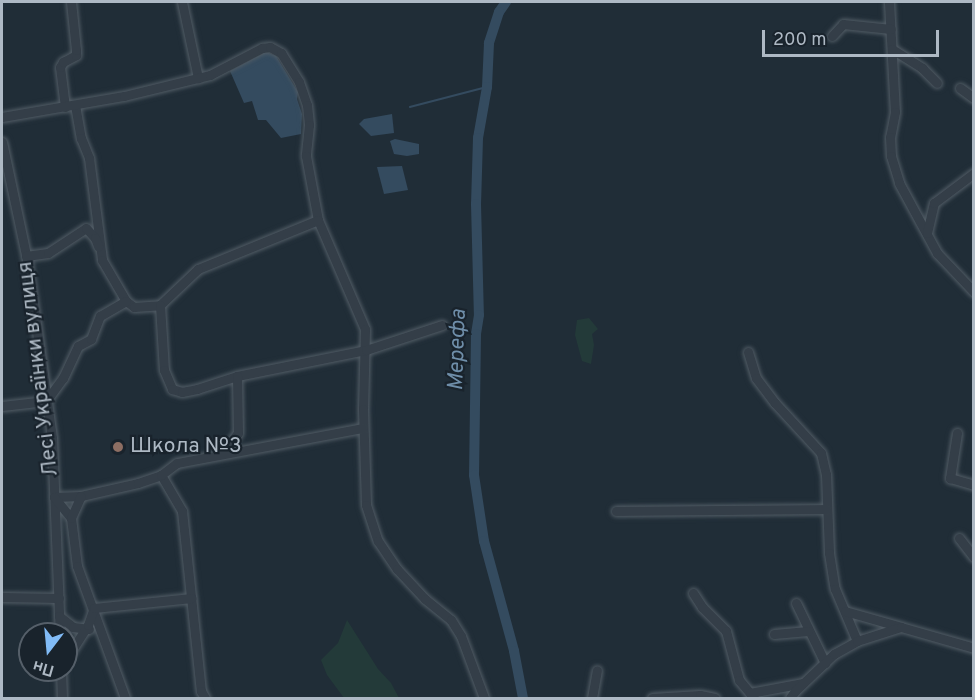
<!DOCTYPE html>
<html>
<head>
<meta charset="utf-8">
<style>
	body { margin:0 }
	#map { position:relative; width:975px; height:700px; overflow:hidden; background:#202d37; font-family:Overpass,sans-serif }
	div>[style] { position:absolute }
	.green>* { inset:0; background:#233a39 }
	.water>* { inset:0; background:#344b5f }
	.stream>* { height:1.5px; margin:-0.75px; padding:0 0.75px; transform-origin:0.75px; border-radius:0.75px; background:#344b5f }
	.river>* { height:10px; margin:-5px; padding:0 5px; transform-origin:5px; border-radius:5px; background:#344b5f }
	.roads { filter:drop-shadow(0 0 2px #515c65) drop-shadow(0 0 2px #515c65) }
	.minor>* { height:9px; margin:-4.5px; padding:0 4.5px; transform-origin:4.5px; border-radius:4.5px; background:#343e48 }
	.dots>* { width:16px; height:16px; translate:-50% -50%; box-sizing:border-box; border:3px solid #19232c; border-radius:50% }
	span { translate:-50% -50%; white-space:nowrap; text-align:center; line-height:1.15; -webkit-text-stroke:4.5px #19232c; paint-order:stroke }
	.street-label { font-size:21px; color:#aeb9c4 }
	.poi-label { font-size:21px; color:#aeb9c4 }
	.left { translate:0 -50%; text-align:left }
	.water-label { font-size:22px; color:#6f8ea9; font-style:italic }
	.frame { position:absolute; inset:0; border:3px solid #aeb9c4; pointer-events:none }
	.north { position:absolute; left:18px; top:622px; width:60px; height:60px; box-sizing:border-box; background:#19232c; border:2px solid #555f69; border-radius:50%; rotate:196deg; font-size:16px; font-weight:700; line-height:24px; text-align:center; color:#aeb9c4 }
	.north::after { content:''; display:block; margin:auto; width:21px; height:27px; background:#81bbf6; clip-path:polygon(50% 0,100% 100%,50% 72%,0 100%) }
	.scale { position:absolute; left:762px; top:30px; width:177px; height:27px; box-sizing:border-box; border:3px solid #aeb9c4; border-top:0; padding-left:8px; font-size:18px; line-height:21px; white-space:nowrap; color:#aeb9c4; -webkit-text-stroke:4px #19232c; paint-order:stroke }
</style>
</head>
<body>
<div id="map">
	<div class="green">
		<i style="clip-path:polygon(589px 318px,598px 329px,592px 334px,594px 345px,591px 364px,582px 361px,575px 335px,577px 320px)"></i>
		<i style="clip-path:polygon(347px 620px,378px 669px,391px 683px,399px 698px,344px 698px,327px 675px,321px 660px,338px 643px)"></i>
	</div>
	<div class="water">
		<i style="clip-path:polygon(266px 52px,276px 56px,298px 92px,297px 99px,302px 114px,301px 134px,281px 138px,266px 120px,258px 120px,252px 101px,244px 103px,230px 71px)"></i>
		<i style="clip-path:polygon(392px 114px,394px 133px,371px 136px,359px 124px,364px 119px)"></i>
		<i style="clip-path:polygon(395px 139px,419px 144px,419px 154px,407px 156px,394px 154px,390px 141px)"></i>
		<i style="clip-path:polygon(402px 166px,408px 190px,384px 194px,377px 167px)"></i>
	</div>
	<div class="stream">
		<i style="left:410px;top:107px;width:80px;rotate:-14.6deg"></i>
	</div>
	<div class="river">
		<i style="left:506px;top:2px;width:12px;rotate:125deg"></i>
		<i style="left:499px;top:12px;width:33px;rotate:108deg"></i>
		<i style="left:489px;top:43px;width:44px;rotate:92.6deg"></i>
		<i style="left:487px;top:87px;width:52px;rotate:100deg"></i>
		<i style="left:478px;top:138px;width:66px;rotate:91.7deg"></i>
		<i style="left:476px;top:204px;width:111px;rotate:88.5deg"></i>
		<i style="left:479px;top:315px;width:19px;rotate:99deg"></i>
		<i style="left:476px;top:334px;width:141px;rotate:90.8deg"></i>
		<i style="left:474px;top:475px;width:67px;rotate:81.4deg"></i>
		<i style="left:484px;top:541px;width:114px;rotate:74.7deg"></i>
		<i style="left:514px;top:651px;width:48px;rotate:79.2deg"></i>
	</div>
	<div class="roads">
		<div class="minor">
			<i style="left:182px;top:2px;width:78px;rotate:78.1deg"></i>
			<i style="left:889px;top:2px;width:110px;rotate:86.9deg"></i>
			<i style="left:895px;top:112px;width:25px;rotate:101deg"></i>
			<i style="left:890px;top:137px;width:19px;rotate:87deg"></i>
			<i style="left:891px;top:156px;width:28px;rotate:73deg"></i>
			<i style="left:899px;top:183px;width:80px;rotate:61.5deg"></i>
			<i style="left:937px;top:253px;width:54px;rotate:46.5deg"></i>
			<i style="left:832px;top:36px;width:16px;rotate:-47deg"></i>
			<i style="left:843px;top:24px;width:48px;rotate:5.9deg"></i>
			<i style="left:892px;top:49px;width:36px;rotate:32deg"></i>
			<i style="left:922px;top:68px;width:21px;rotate:45deg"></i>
			<i style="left:960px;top:88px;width:17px;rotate:36deg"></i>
			<i style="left:75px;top:105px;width:34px;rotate:80deg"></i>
			<i style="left:81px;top:138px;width:22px;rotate:68deg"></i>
			<i style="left:89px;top:158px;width:103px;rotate:82.7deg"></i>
			<i style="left:102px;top:260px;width:48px;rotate:59.7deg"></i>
			<i style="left:126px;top:301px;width:10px;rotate:37deg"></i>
			<i style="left:134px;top:307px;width:26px;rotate:-4deg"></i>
			<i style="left:65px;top:107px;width:40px;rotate:-97.1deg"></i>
			<i style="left:60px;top:67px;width:6px;rotate:-59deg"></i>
			<i style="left:63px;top:62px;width:15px;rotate:-28deg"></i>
			<i style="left:76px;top:55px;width:5px;rotate:-90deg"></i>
			<i style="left:76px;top:50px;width:48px;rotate:-95.9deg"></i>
			<i style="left:2px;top:117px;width:124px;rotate:-9.8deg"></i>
			<i style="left:124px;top:96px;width:89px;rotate:-13.7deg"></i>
			<i style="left:210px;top:75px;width:59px;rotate:-27.4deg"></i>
			<i style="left:262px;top:48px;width:8px;rotate:-7deg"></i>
			<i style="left:270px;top:47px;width:13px;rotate:29deg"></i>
			<i style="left:281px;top:53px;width:34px;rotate:58deg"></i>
			<i style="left:299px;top:82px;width:24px;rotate:71deg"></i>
			<i style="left:307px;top:105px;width:20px;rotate:84deg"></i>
			<i style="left:309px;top:125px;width:31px;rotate:96deg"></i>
			<i style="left:306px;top:156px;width:65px;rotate:79.4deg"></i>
			<i style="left:318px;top:220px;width:119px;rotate:66.7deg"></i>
			<i style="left:365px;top:329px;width:80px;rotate:91.4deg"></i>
			<i style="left:363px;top:409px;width:96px;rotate:88.2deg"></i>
			<i style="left:366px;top:505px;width:38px;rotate:72deg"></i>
			<i style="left:378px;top:541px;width:34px;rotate:56deg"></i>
			<i style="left:397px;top:569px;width:41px;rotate:47deg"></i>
			<i style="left:425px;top:599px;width:33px;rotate:39deg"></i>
			<i style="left:451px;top:620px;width:19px;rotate:58deg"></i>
			<i style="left:461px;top:636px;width:66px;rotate:69.6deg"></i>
			<i style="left:2px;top:142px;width:121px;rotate:78deg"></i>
			<i style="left:27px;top:260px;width:180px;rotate:82deg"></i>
			<i style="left:52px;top:438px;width:196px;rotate:87.7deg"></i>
			<i style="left:318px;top:220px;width:130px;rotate:157.8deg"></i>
			<i style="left:198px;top:269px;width:52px;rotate:136.5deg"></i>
			<i style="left:160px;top:305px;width:65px;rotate:86.5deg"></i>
			<i style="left:164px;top:370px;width:21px;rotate:67deg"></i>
			<i style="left:172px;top:389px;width:10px;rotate:17deg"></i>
			<i style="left:182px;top:392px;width:15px;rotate:-11deg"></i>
			<i style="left:197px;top:389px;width:42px;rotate:-18deg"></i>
			<i style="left:237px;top:376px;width:132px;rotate:-11.4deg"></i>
			<i style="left:366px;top:350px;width:80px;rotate:-18.2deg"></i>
			<i style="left:927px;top:233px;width:31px;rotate:-77deg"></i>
			<i style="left:934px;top:203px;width:50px;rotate:-36.9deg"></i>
			<i style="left:26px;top:256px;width:22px;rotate:-8deg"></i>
			<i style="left:48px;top:253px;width:45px;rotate:-33.3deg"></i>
			<i style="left:86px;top:228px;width:13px;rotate:48deg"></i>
			<i style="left:95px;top:238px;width:9px;rotate:69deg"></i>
			<i style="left:748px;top:352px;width:27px;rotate:73deg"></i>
			<i style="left:756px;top:378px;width:31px;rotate:53deg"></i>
			<i style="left:775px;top:403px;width:68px;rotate:47.4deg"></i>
			<i style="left:821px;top:453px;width:22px;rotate:77deg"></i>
			<i style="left:826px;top:474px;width:79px;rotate:87.8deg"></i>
			<i style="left:829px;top:553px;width:36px;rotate:81deg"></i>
			<i style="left:835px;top:589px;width:56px;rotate:67.1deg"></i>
			<i style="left:2px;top:406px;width:44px;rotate:-6.5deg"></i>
			<i style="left:46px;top:401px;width:29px;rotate:-54deg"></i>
			<i style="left:63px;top:378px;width:35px;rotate:-65deg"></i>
			<i style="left:78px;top:346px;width:15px;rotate:-28deg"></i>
			<i style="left:91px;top:339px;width:25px;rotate:-69deg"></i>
			<i style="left:100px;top:316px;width:30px;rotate:-30deg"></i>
			<i style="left:957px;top:433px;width:46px;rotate:98.8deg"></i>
			<i style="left:950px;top:478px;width:25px;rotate:16deg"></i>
			<i style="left:222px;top:454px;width:26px;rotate:-53deg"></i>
			<i style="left:238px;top:433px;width:57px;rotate:-91deg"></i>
			<i style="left:161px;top:475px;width:42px;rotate:59.7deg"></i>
			<i style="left:182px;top:511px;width:181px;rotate:84deg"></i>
			<i style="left:201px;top:691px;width:8px;rotate:60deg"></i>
			<i style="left:54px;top:497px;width:27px;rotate:-2deg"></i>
			<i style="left:81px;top:496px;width:58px;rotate:-12.8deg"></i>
			<i style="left:138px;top:483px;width:24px;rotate:-19deg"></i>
			<i style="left:161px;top:475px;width:20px;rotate:-37deg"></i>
			<i style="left:177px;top:463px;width:189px;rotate:-10.7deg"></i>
			<i style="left:54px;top:497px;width:27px;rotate:51deg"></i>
			<i style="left:71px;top:518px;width:48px;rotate:82.9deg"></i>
			<i style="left:77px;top:566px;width:140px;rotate:70deg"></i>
			<i style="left:616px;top:511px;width:211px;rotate:-0.5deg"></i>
			<i style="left:71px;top:518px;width:24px;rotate:-66deg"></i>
			<i style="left:959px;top:538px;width:24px;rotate:52deg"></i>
			<i style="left:693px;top:593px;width:17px;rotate:57deg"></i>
			<i style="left:702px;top:607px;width:34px;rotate:45deg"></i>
			<i style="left:726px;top:631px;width:51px;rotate:75.1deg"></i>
			<i style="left:739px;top:680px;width:23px;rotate:50deg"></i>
			<i style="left:2px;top:597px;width:57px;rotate:1deg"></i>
			<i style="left:796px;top:603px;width:67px;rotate:64.2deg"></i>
			<i style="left:845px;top:611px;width:58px;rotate:15.9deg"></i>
			<i style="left:59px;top:616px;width:18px;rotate:38deg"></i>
			<i style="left:73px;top:627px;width:16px;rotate:7deg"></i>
			<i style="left:774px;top:634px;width:34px;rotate:-5deg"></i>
			<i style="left:66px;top:659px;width:40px;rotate:-57.1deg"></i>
			<i style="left:88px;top:625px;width:18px;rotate:-71deg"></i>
			<i style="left:94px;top:608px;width:98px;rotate:-5.9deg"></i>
			<i style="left:61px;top:670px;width:28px;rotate:88deg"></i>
			<i style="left:750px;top:693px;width:54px;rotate:-10.7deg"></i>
			<i style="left:592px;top:698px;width:28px;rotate:-80deg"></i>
			<i style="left:652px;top:698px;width:48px;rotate:-3.6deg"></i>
			<i style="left:700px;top:695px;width:15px;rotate:11deg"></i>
			<i style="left:790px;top:698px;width:9px;rotate:-54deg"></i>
			<i style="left:795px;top:691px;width:54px;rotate:-43.5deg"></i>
			<i style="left:834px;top:654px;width:26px;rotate:-29deg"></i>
			<i style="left:857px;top:641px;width:46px;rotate:-17.7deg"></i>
			<i style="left:901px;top:627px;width:76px;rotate:16deg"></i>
		</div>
	</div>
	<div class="dots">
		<i style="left:118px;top:447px;background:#8d6e63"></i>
	</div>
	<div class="street-label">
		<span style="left:39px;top:369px;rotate:-97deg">Лесі Українки вулиця</span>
	</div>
	<div class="poi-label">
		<span class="left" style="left:130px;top:447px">Школа №3</span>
	</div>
	<div class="water-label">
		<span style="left:458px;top:350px;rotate:-88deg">Мерефа</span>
	</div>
	<div class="frame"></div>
	<div class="north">Пн</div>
	<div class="scale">200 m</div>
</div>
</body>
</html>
